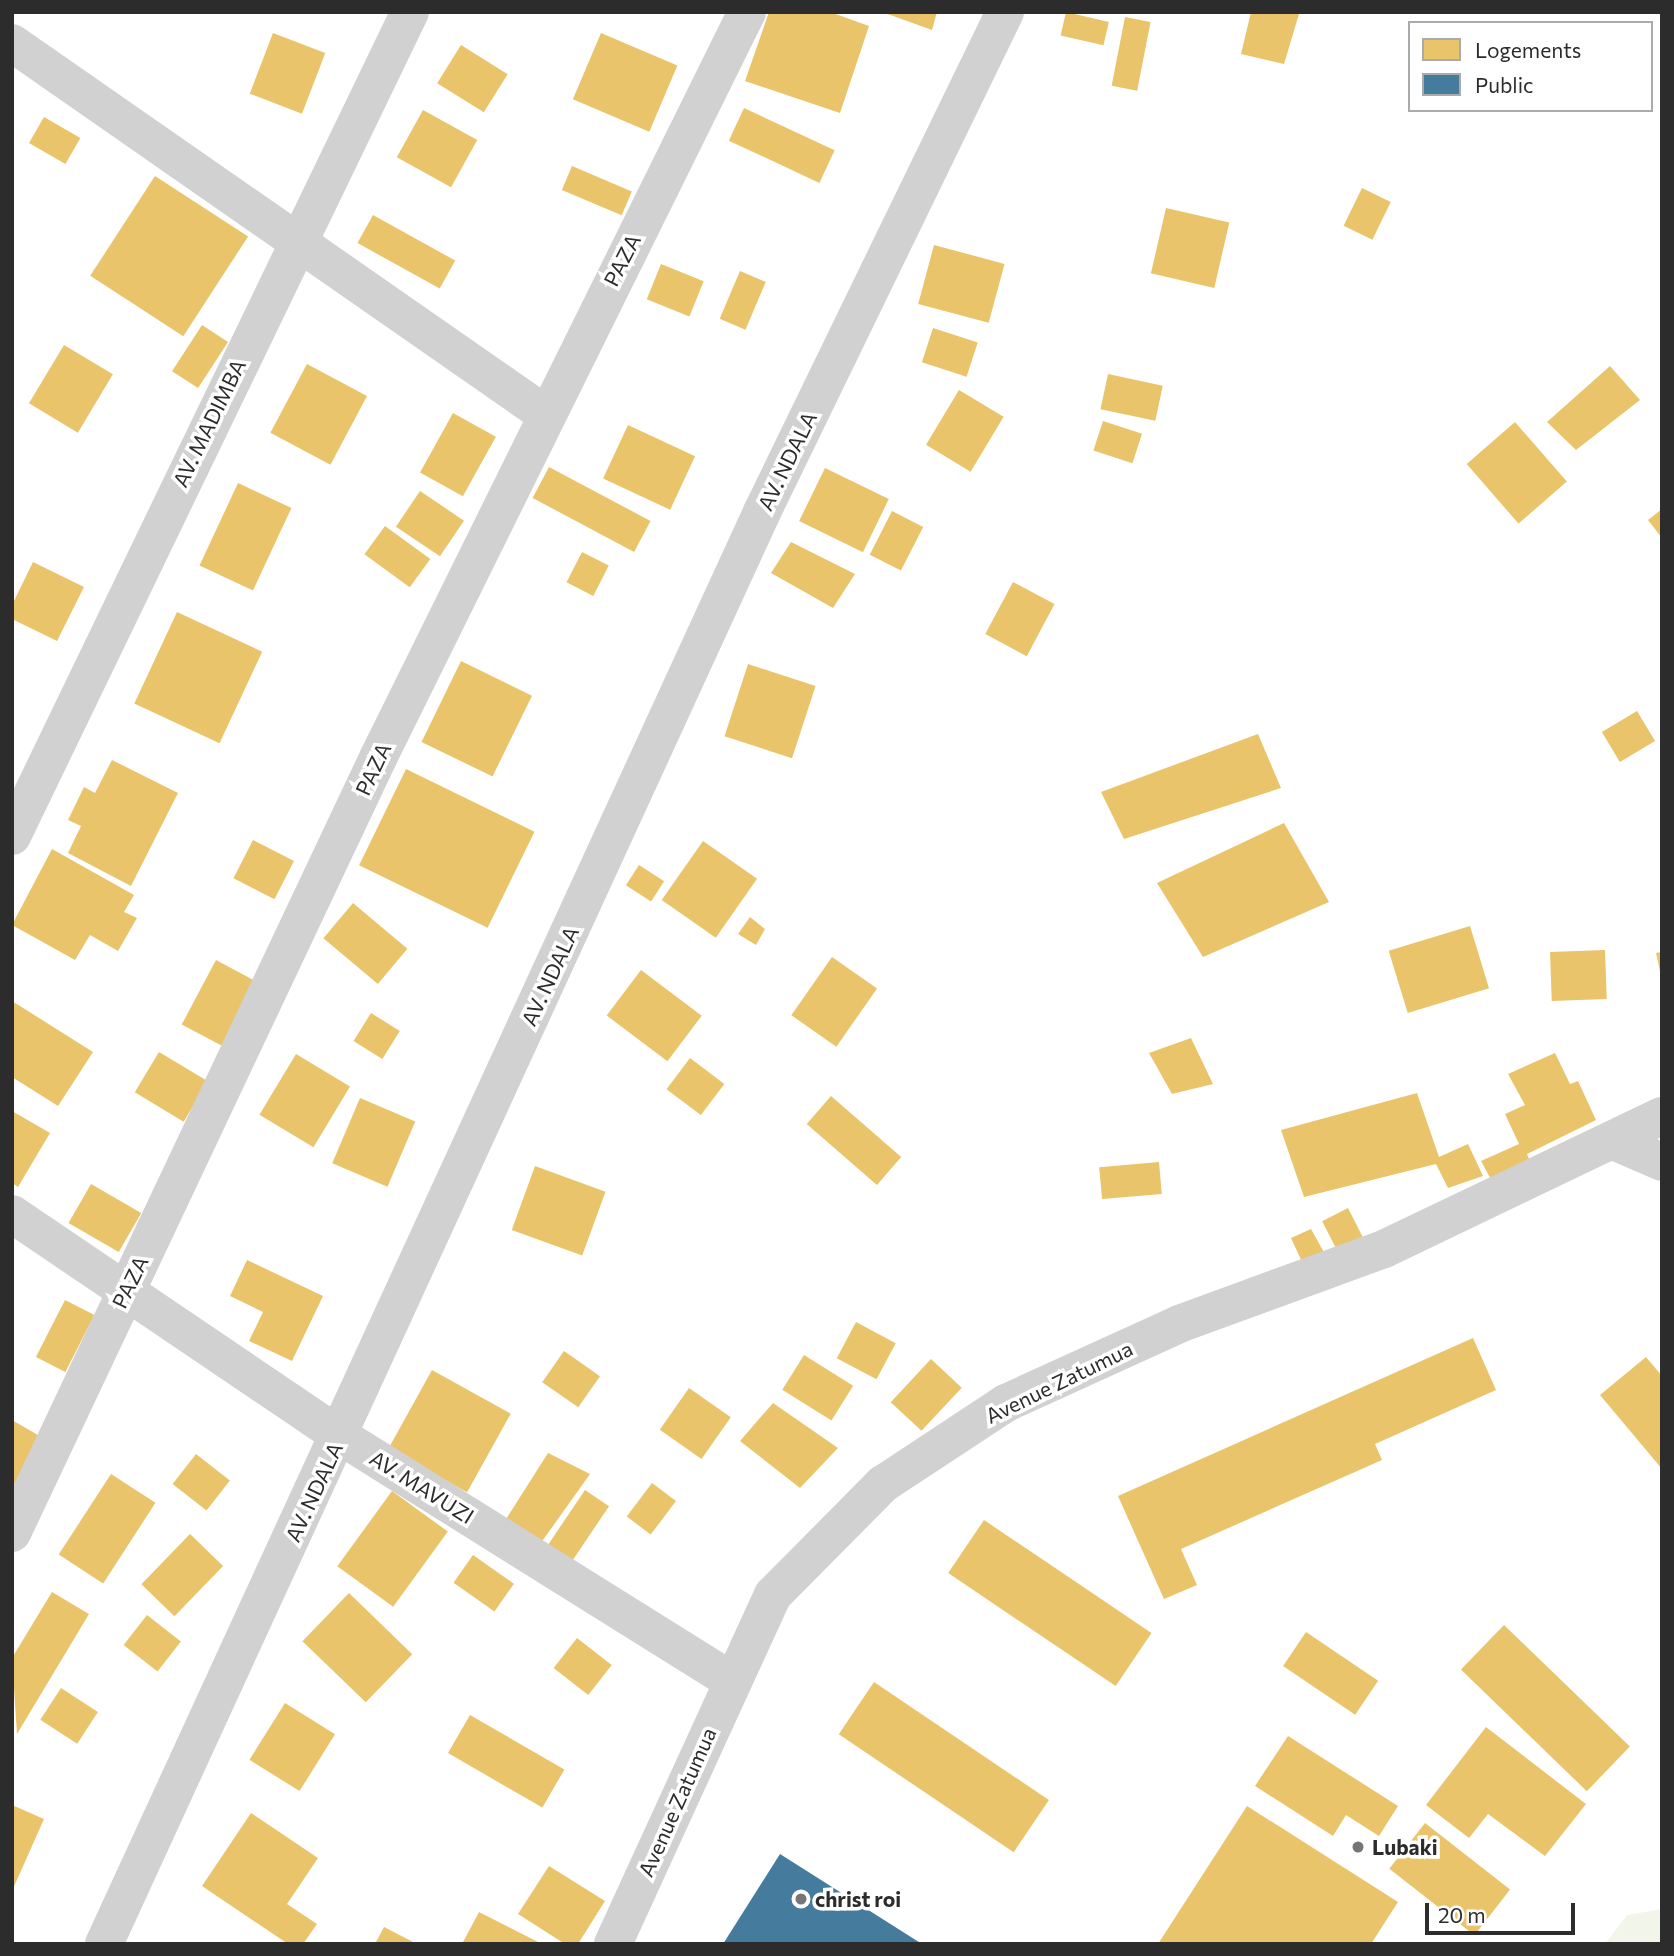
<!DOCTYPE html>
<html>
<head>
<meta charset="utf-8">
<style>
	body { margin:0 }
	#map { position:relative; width:1674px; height:1956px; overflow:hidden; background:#fff; font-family:Commissioner,sans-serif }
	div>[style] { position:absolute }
	.green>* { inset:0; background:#f1f5ea }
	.homes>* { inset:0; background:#e9c46a; transform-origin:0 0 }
	.public>* { inset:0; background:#457b9d }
	.street>* { height:38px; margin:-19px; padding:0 19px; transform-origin:19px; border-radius:19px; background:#d1d1d1 }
	.dots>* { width:19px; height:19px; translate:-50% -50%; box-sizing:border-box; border:4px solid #fff; border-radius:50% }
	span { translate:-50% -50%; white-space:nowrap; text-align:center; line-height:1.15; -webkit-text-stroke:7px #fff; paint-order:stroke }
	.street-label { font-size:21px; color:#2c2c2c }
	.poi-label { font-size:21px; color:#2c2c2c; font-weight:700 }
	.left { translate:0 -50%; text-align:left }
	.frame { position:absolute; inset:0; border:14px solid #2c2c2c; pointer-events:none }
	.legend { position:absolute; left:1408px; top:21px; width:245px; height:91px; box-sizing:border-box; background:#fff; border:2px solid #ababab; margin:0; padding:9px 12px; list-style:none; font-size:21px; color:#2c2c2c }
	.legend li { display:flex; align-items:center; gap:14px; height:35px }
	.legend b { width:35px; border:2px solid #ababab }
	.scale { position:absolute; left:1425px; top:1903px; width:150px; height:32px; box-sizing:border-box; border:4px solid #2c2c2c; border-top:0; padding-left:9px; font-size:21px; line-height:24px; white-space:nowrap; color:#2c2c2c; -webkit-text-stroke:5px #fff; paint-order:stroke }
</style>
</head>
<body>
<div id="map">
	<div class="green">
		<i style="clip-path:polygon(1662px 1909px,1662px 1944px,1605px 1944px,1627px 1915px)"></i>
	</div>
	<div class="homes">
		<i style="clip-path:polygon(769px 12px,830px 12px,869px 26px,840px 113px,745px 81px)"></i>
		<i style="clip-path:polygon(882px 12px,937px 12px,932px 30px)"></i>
		<i style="left:1066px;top:12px;width:44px;height:24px;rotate:13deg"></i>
		<i style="clip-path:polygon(1251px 12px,1299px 14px,1284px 64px,1241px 54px)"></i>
		<i style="left:1125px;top:17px;width:26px;height:70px;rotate:11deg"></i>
		<i style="left:273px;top:33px;width:56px;height:65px;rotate:21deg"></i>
		<i style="left:601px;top:33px;width:83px;height:72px;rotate:23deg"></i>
		<i style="left:461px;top:45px;width:55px;height:45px;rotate:32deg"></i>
		<i style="left:744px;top:108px;width:100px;height:36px;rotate:25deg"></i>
		<i style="left:423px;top:110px;width:62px;height:54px;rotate:29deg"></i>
		<i style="left:44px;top:117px;width:42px;height:30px;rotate:30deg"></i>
		<i style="left:572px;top:166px;width:65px;height:26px;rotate:23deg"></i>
		<i style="left:155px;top:176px;width:111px;height:119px;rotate:33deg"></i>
		<i style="left:1362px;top:188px;width:32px;height:42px;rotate:26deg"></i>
		<i style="left:1166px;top:208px;width:65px;height:67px;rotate:13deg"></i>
		<i style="left:373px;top:215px;width:94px;height:32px;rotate:29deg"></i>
		<i style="left:934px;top:245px;width:73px;height:61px;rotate:15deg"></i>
		<i style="left:661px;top:264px;width:46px;height:38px;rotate:22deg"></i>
		<i style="left:740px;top:271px;width:28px;height:52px;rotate:23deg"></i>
		<i style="left:202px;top:325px;width:31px;height:55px;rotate:33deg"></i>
		<i style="left:933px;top:328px;width:47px;height:36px;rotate:18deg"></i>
		<i style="left:64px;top:345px;width:57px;height:68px;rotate:31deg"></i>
		<i style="left:307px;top:364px;width:68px;height:78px;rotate:28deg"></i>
		<i style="clip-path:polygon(1610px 366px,1640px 400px,1576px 450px,1547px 422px)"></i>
		<i style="left:1108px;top:374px;width:56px;height:36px;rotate:12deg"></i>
		<i style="left:959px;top:390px;width:52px;height:64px;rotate:31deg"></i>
		<i style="left:453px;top:413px;width:49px;height:68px;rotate:29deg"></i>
		<i style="left:1103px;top:421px;width:41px;height:31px;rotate:18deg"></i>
		<i style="left:1515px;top:422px;width:79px;height:64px;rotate:49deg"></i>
		<i style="left:628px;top:425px;width:74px;height:59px;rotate:25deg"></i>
		<i style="left:549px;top:467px;width:115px;height:35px;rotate:28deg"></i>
		<i style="left:825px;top:468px;width:71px;height:59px;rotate:26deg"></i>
		<i style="left:238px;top:483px;width:59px;height:91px;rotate:25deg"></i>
		<i style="left:420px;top:491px;width:53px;height:43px;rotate:34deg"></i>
		<i style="clip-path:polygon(1662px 509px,1662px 538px,1648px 520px)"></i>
		<i style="left:892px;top:511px;width:35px;height:49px;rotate:27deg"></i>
		<i style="left:385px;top:526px;width:56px;height:35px;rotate:36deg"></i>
		<i style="clip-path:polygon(791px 542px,855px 574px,833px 608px,771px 573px)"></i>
		<i style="left:582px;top:552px;width:30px;height:34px;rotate:27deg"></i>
		<i style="clip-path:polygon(33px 562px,84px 587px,57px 641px,12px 619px,12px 605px)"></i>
		<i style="left:1013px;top:582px;width:47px;height:59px;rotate:28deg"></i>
		<i style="left:177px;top:612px;width:94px;height:101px;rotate:25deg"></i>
		<i style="left:461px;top:661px;width:79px;height:90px;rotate:26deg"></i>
		<i style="left:748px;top:664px;width:71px;height:76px;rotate:18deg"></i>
		<i style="left:1637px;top:711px;width:35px;height:41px;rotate:59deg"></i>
		<i style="clip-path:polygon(1258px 734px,1281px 788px,1124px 839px,1101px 792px)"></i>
		<i style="clip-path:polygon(112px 760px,178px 793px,131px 886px,68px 853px,81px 826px,68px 820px,84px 787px,95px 793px)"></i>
		<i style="left:406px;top:769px;width:143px;height:107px;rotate:26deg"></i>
		<i style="clip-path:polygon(1284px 823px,1329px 902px,1203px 957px,1157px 883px)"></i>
		<i style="left:253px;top:840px;width:46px;height:43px;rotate:27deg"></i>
		<i style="left:703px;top:841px;width:66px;height:72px;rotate:35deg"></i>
		<i style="clip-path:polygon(52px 849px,134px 895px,124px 912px,137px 918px,118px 951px,90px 935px,75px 960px,12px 925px)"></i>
		<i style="left:639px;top:865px;width:30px;height:24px;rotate:33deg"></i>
		<i style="left:353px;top:903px;width:71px;height:46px;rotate:40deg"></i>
		<i style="clip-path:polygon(750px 917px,765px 929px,756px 945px,738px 934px)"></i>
		<i style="left:1470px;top:926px;width:65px;height:85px;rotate:73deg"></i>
		<i style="left:1605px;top:950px;width:49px;height:55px;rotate:88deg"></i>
		<i style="clip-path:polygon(1662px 952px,1662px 976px,1661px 976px,1656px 953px)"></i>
		<i style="left:832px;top:957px;width:55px;height:71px;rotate:35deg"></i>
		<i style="left:216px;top:960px;width:45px;height:73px;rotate:28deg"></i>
		<i style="left:641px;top:970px;width:76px;height:57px;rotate:37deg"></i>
		<i style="clip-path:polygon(12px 1001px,93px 1052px,58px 1106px,12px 1077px)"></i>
		<i style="left:371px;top:1013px;width:34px;height:33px;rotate:32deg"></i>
		<i style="clip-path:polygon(1191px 1038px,1213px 1084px,1172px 1094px,1149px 1053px)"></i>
		<i style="left:159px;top:1052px;width:57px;height:47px;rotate:31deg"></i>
		<i style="clip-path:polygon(1555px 1053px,1570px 1084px,1578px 1081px,1596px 1120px,1527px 1154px,1533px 1168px,1494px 1185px,1481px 1161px,1519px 1144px,1505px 1114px,1525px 1105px,1508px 1074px)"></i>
		<i style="left:296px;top:1054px;width:63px;height:71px;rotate:31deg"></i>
		<i style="left:690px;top:1058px;width:43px;height:39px;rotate:37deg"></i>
		<i style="clip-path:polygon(1417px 1093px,1439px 1157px,1468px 1144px,1483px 1176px,1448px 1188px,1436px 1164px,1304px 1197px,1281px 1130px)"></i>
		<i style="left:831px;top:1096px;width:93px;height:37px;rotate:41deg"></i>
		<i style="left:360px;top:1098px;width:60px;height:71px;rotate:23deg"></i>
		<i style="clip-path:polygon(12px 1111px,50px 1133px,18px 1187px,12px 1183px)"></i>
		<i style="left:1159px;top:1162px;width:32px;height:60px;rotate:85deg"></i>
		<i style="left:535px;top:1166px;width:75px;height:68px;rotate:20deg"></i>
		<i style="left:91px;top:1184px;width:58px;height:45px;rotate:30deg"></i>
		<i style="left:1348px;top:1208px;width:35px;height:29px;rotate:63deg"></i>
		<i style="clip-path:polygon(1311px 1229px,1326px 1256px,1303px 1264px,1291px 1238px)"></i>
		<i style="clip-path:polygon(247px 1260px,323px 1296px,292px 1361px,249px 1341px,263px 1312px,230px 1296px)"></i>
		<i style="left:65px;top:1300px;width:33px;height:64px;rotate:27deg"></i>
		<i style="left:856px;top:1322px;width:45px;height:41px;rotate:28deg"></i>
		<i style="clip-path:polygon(1473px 1338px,1496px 1390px,1375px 1444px,1382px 1460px,1181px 1549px,1197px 1585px,1164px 1599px,1118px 1496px)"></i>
		<i style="left:564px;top:1351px;width:44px;height:38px;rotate:35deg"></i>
		<i style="left:804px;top:1355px;width:58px;height:41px;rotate:32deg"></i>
		<i style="clip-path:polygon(1646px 1357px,1662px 1376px,1662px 1469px,1600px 1395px)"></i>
		<i style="left:931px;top:1359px;width:42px;height:59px;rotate:43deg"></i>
		<i style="left:432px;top:1370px;width:90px;height:90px;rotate:29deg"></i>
		<i style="left:689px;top:1388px;width:51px;height:51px;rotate:35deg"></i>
		<i style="clip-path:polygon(773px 1403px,838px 1448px,800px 1488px,740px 1441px)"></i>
		<i style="clip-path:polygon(12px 1420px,43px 1438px,12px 1488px)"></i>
		<i style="clip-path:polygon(548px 1453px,590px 1474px,538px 1547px,503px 1524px)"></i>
		<i style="left:196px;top:1454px;width:43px;height:38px;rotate:38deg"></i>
		<i style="left:111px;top:1474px;width:53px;height:96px;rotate:33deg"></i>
		<i style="left:652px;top:1483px;width:30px;height:42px;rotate:37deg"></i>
		<i style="left:585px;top:1490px;width:29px;height:72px;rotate:34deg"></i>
		<i style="left:392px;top:1491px;width:69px;height:93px;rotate:36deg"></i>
		<i style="left:984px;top:1520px;width:202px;height:64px;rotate:34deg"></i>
		<i style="left:190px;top:1534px;width:46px;height:70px;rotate:44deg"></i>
		<i style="left:473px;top:1555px;width:50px;height:34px;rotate:35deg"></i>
		<i style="clip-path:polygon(52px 1592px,89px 1614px,17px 1734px,12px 1658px)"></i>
		<i style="left:349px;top:1593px;width:88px;height:67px;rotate:44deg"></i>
		<i style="left:147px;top:1615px;width:43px;height:38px;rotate:38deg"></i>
		<i style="left:1504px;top:1625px;width:175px;height:62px;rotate:44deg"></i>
		<i style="left:1306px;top:1632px;width:87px;height:41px;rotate:34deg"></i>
		<i style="left:577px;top:1638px;width:44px;height:38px;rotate:38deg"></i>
		<i style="left:874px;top:1682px;width:211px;height:63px;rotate:34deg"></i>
		<i style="left:61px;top:1688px;width:44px;height:38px;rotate:33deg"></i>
		<i style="left:285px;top:1703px;width:59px;height:67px;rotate:32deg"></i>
		<i style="left:470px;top:1715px;width:109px;height:44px;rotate:30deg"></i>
		<i style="clip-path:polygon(1486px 1727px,1586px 1804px,1545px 1856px,1488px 1814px,1469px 1838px,1426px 1805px)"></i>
		<i style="clip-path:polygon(1288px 1736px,1398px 1806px,1379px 1836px,1346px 1815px,1333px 1836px,1255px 1786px)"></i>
		<i style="clip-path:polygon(12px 1805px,44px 1819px,12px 1891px)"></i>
		<i style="clip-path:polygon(1247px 1806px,1398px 1902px,1371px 1944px,1158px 1944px)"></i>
		<i style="clip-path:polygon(251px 1813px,318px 1858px,287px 1904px,317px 1924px,303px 1944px,288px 1944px,202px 1886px)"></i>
		<i style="left:1425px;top:1823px;width:108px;height:58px;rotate:38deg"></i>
		<i style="clip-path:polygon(549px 1866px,605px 1901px,578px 1944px,565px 1944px,518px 1914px)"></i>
		<i style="clip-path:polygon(479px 1912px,542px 1944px,462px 1944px)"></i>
		<i style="clip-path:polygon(384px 1927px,417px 1944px,375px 1944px)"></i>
	</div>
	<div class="public">
		<i style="clip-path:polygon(780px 1854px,922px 1944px,723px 1944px)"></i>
	</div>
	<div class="street">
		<i style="left:12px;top:43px;width:649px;rotate:34.84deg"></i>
		<i style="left:12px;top:836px;width:915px;rotate:-64.22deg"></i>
		<i style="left:1616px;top:1142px;width:50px;rotate:23.5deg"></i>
		<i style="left:12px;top:1214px;width:396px;rotate:34.1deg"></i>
		<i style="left:340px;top:1436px;width:462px;rotate:32deg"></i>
		<i style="left:12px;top:1533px;width:859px;rotate:-64.72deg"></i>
		<i style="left:379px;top:756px;width:830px;rotate:-63.68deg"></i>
		<i style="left:104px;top:1944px;width:1576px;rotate:-65.32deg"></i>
		<i style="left:762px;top:512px;width:556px;rotate:-64.08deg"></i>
		<i style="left:613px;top:1944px;width:384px;rotate:-65.4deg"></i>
		<i style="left:773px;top:1595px;width:156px;rotate:-45.3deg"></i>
		<i style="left:883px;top:1484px;width:147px;rotate:-33.4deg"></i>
		<i style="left:1006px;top:1403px;width:190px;rotate:-24.5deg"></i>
		<i style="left:1179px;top:1324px;width:218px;rotate:-20.1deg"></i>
		<i style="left:1384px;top:1249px;width:308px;rotate:-25.6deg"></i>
	</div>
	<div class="dots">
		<i style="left:1358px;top:1847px;background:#767676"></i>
		<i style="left:801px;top:1899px;background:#767676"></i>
	</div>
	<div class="street-label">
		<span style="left:622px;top:260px;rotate:-63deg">PAZA</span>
		<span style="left:209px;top:423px;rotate:-64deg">AV. MADIMBA</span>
		<span style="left:787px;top:461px;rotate:-64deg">AV. NDALA</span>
		<span style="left:373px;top:769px;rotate:-65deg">PAZA</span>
		<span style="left:550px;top:976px;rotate:-65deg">AV. NDALA</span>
		<span style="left:130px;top:1282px;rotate:-64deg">PAZA</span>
		<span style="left:1059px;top:1382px;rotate:-26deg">Avenue Zatumua</span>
		<span style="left:422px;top:1487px;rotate:32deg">AV. MAVUZI</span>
		<span style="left:314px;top:1492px;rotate:-65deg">AV. NDALA</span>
		<span style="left:677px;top:1802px;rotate:-66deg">Avenue Zatumua</span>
	</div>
	<div class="poi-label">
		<span class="left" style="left:1372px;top:1847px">Lubaki</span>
		<span class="left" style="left:815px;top:1899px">christ roi</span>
	</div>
	<div class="frame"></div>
	<ul class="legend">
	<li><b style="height:19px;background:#e9c46a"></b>Logements</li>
	<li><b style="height:19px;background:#457b9d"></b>Public</li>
	</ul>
	<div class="scale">20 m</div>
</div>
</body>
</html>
